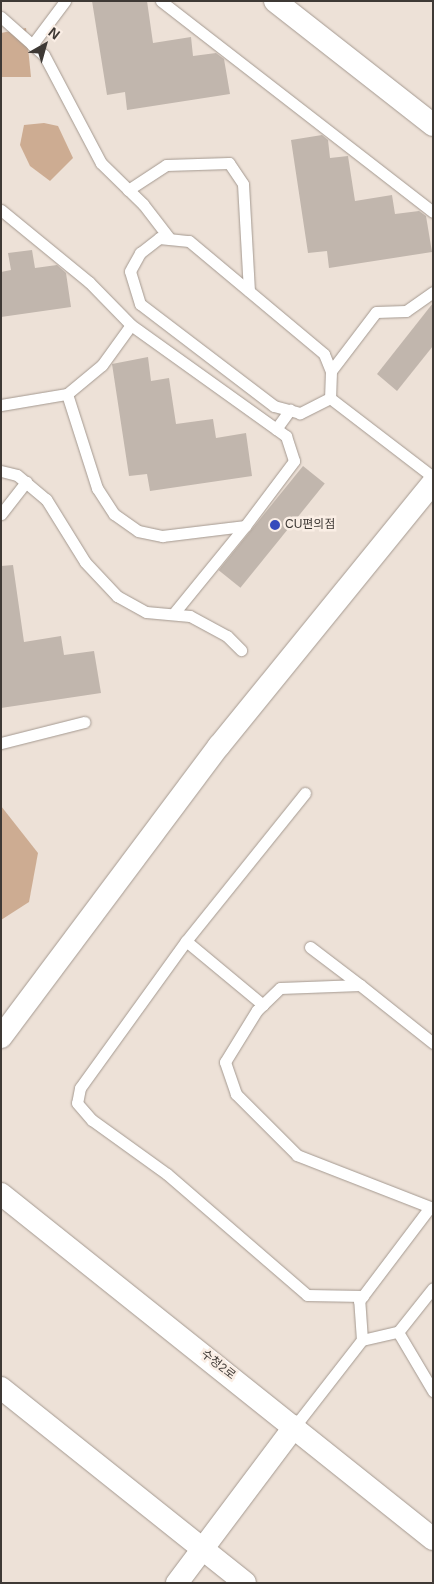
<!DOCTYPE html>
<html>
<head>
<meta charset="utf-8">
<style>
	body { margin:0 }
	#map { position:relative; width:434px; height:1584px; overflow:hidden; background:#ede1d7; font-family:Arial,"Noto Sans KR",sans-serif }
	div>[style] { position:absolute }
	.green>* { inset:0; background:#cdac92 }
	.building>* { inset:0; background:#c1b6ad; transform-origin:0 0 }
	.roads { filter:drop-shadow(0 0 1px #a49990) drop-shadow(0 0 1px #a49990) }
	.service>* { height:11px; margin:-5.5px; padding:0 5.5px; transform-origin:5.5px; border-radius:5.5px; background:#fff }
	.minor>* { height:22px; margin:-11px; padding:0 11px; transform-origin:11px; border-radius:11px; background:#fff }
	.dots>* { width:14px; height:14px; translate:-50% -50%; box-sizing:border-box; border:2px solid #faeee5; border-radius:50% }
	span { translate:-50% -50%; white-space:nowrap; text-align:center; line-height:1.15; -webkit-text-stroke:5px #faeee5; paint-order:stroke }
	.poi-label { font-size:12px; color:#3e3935 }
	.left { translate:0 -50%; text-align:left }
	.street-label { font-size:12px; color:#3e3935 }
	.frame { position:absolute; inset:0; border:2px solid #3e3935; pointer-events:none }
	.north { position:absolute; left:20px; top:20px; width:50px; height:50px; -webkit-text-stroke:4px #faeee5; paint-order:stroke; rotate:38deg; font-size:14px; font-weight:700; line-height:20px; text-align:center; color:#3e3935 }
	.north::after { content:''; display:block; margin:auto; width:18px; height:22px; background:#3e3935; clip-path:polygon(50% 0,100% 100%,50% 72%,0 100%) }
</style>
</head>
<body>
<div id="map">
	<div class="green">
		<i style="clip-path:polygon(26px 28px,31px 77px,1px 77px,1px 33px)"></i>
		<i style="clip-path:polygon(44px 123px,58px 126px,73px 158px,50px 181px,30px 166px,20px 145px,24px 125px)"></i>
		<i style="clip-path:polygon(1px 806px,38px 853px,29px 902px,1px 920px)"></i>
	</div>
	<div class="building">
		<i style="clip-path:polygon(92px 1px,147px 1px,153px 43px,191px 37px,193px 56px,216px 53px,224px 59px,230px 94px,127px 110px,125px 92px,107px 95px)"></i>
		<i style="clip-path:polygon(322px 135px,328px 140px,330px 158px,348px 156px,355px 201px,392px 195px,395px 214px,419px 211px,426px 216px,432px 252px,329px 268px,327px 251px,308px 253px,291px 140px)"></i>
		<i style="clip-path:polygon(32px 250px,35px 268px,57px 265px,66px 273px,71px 307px,1px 317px,1px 272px,11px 270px,8px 253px)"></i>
		<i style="clip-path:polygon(433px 303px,433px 346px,397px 391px,377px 374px)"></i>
		<i style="clip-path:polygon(148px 357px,151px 381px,169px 378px,176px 424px,213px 419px,216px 438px,246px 433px,252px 476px,150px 491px,147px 474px,129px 476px,112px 364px)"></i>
		<i style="left:303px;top:466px;width:28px;height:134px;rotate:39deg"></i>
		<i style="clip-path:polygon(13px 565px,24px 642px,61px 636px,64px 655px,94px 651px,101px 693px,1px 708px,1px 566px)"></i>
	</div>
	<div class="roads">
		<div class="service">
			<i style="left:161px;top:1px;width:344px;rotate:37.8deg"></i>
			<i style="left:1px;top:17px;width:57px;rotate:41.5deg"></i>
			<i style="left:44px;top:55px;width:122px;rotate:62.2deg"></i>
			<i style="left:101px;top:163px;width:59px;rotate:44.3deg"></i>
			<i style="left:143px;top:204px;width:44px;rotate:52.4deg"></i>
			<i style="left:32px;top:45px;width:55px;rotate:-53.1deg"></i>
			<i style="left:128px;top:190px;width:45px;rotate:-33.3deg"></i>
			<i style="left:166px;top:165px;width:63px;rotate:-1.8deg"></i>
			<i style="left:229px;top:163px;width:25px;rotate:56deg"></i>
			<i style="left:243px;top:184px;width:107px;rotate:86.8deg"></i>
			<i style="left:1px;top:210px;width:114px;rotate:39.3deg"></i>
			<i style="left:89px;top:282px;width:60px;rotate:45.7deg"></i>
			<i style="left:131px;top:325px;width:191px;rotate:35.6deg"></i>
			<i style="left:286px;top:436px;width:26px;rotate:72deg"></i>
			<i style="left:294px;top:461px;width:81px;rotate:127deg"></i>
			<i style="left:245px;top:526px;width:112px;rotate:129.2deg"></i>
			<i style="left:159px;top:238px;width:30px;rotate:6deg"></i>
			<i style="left:189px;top:241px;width:176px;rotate:39.9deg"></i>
			<i style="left:324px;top:354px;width:18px;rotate:68deg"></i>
			<i style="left:331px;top:371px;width:27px;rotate:92deg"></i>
			<i style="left:330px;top:398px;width:34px;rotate:153deg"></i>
			<i style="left:300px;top:413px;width:27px;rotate:-165deg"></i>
			<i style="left:274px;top:406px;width:168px;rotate:-142.7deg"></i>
			<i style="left:140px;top:304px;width:34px;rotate:-107deg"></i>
			<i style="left:130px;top:271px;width:21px;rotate:-61deg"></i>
			<i style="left:140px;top:253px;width:24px;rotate:-38deg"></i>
			<i style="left:331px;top:371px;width:74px;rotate:-52.7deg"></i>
			<i style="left:376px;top:312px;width:30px;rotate:-2deg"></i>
			<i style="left:406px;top:311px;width:33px;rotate:-35deg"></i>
			<i style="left:67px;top:394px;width:99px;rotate:72.3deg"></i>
			<i style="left:97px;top:488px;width:31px;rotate:57deg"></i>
			<i style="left:114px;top:514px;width:29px;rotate:35deg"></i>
			<i style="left:138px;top:531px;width:25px;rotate:12deg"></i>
			<i style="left:162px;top:536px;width:84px;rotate:-6.9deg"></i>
			<i style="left:330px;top:398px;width:130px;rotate:37.5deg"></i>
			<i style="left:1px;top:405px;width:67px;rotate:-9.5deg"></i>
			<i style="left:67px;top:394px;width:45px;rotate:-39.6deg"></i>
			<i style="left:102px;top:365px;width:49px;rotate:-54.1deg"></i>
			<i style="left:276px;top:429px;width:24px;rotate:-54deg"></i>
			<i style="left:1px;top:471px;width:16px;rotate:14deg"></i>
			<i style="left:17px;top:475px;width:38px;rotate:40deg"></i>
			<i style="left:46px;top:499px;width:74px;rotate:58.2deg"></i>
			<i style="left:85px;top:562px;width:47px;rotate:46.7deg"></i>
			<i style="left:117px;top:596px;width:33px;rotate:29deg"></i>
			<i style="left:146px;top:612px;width:44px;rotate:5.2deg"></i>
			<i style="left:190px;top:616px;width:42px;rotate:28.4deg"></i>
			<i style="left:227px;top:636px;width:20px;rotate:45deg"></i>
			<i style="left:1px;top:514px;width:41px;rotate:-52deg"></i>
			<i style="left:1px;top:743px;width:86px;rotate:-14.2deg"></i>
			<i style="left:305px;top:793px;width:190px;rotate:128.8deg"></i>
			<i style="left:186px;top:941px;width:181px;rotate:125.8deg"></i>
			<i style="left:80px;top:1088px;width:15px;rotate:101deg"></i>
			<i style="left:77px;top:1103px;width:23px;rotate:49deg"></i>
			<i style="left:92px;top:1120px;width:92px;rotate:35.8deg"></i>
			<i style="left:167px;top:1174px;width:185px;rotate:40.8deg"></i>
			<i style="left:307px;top:1295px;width:56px;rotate:1deg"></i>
			<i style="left:186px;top:941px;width:100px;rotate:39.7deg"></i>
			<i style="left:310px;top:947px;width:63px;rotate:37.2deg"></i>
			<i style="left:433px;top:1043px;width:93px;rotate:-141.5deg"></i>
			<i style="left:360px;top:985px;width:80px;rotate:177.9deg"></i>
			<i style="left:280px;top:988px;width:32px;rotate:136deg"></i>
			<i style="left:257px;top:1010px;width:61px;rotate:121.6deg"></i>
			<i style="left:225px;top:1062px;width:34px;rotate:71deg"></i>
			<i style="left:236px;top:1094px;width:86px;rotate:45deg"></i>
			<i style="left:297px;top:1155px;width:146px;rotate:21.3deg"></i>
			<i style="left:398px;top:1332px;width:69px;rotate:59.3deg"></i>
			<i style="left:362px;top:1340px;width:39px;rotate:-94deg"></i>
			<i style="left:359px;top:1301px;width:118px;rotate:-52.9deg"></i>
			<i style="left:295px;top:1426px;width:109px;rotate:-52.1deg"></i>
			<i style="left:362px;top:1340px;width:37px;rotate:-13deg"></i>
			<i style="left:398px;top:1332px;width:56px;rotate:-51.5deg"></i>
		</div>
		<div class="minor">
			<i style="left:275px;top:1px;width:201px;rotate:38.1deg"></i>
			<i style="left:1px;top:1037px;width:364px;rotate:-53.2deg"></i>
			<i style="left:219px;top:746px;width:339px;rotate:-50.9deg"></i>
			<i style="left:1px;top:1194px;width:553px;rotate:38.61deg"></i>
			<i style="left:1px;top:1388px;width:312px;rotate:38.6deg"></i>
			<i style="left:177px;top:1583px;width:196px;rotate:-53.1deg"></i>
		</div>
	</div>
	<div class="dots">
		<i style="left:275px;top:525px;background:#374abc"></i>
	</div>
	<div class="poi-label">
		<span class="left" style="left:285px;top:525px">CU편의점</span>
	</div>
	<div class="street-label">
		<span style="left:218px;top:1365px;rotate:38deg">수청2로</span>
	</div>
	<div class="frame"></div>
	<div class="north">N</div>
</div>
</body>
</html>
